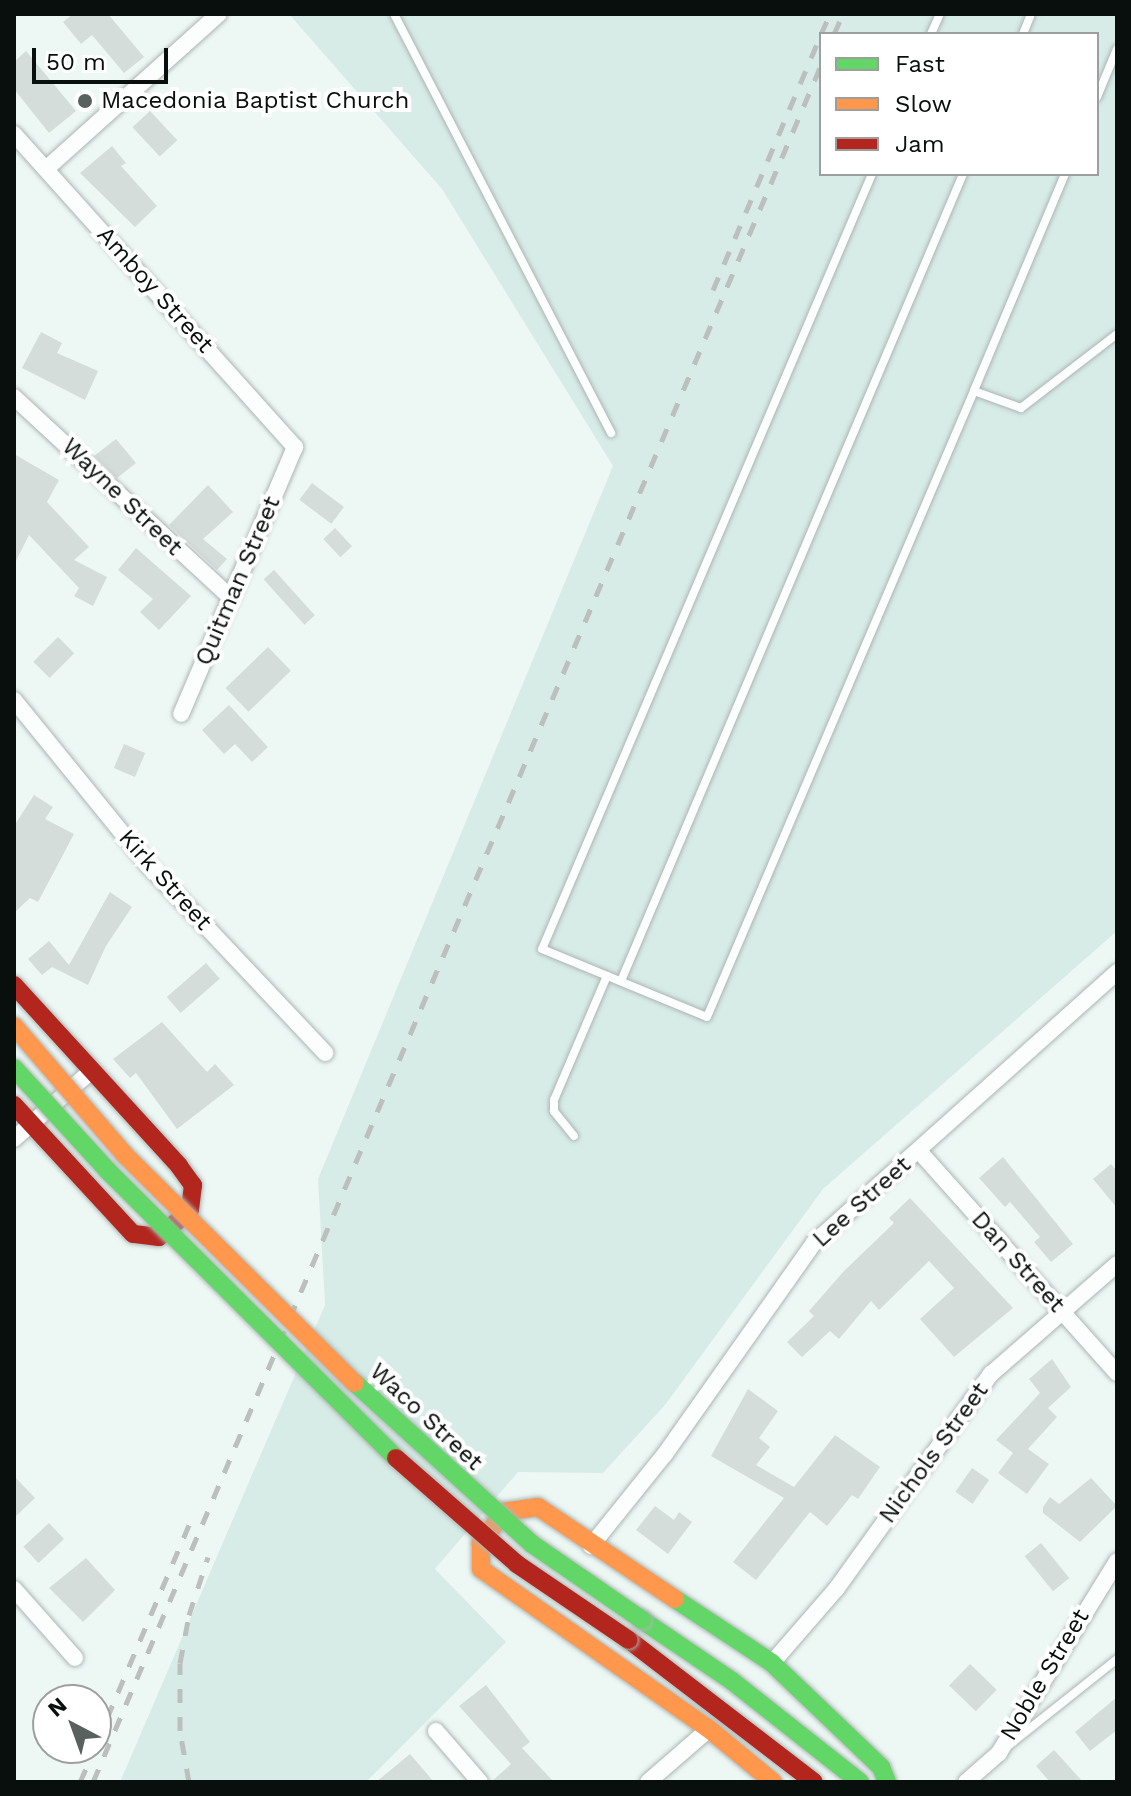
<!DOCTYPE html>
<html>
<head>
<meta charset="utf-8">
<style>
	body { margin:0 }
	#map { position:relative; width:1131px; height:1796px; overflow:hidden; background:#edf8f5; font-family:"Work Sans",sans-serif }
	div>[style] { position:absolute }
	.built>* { inset:0; background:#d7ece7 }
	.building>* { inset:0; background:#d4ddda; transform-origin:0 0 }
	.roads { filter:drop-shadow(0 0 2px #adb5b3) drop-shadow(0 0 2px #adb5b3) }
	.lane>* { height:8px; margin:-4px; padding:0 4px; transform-origin:4px; border-radius:4px; background:#fcfefe }
	.street>* { height:16px; margin:-8px; padding:0 8px; transform-origin:8px; border-radius:8px; background:#fcfefe }
	.fast>* { height:18px; margin:-9px; padding:0 9px; transform-origin:9px; border-radius:9px; background:#63d668 }
	.slow>* { height:18px; margin:-9px; padding:0 9px; transform-origin:9px; border-radius:9px; background:#ff974d }
	.jam>* { height:18px; margin:-9px; padding:0 9px; transform-origin:9px; border-radius:9px; background:#b3261e }
	.rail>* { height:5px; margin-top:-2.5px; transform-origin:0; background:repeating-linear-gradient(90deg,#bcbfbe 0 14px,transparent 0 28px) }
	.bridges { filter:drop-shadow(0 0 2px #adb5b3) drop-shadow(0 0 2px #adb5b3) }
	.fast-bridge>* { height:18px; margin:-9px; padding:0 9px; transform-origin:9px; border-radius:9px; background:#63d668 }
	.slow-bridge>* { height:18px; margin:-9px; padding:0 9px; transform-origin:9px; border-radius:9px; background:#ff974d }
	.jam-bridge>* { height:18px; margin:-9px; padding:0 9px; transform-origin:9px; border-radius:9px; background:#b3261e }
	.dots>* { width:22px; height:22px; translate:-50% -50%; box-sizing:border-box; border:4px solid #fff; border-radius:50% }
	span { translate:-50% -50%; white-space:nowrap; text-align:center; line-height:1.15; -webkit-text-stroke:8px #fff; paint-order:stroke }
	.poi-label { font-size:24px; color:#080f0d }
	.left { translate:0 -50%; text-align:left }
	.street-label { font-size:24px; color:#080f0d }
	.frame { position:absolute; inset:0; border:16px solid #080f0d; pointer-events:none }
	.legend { position:absolute; left:819px; top:32px; width:280px; height:144px; box-sizing:border-box; background:#fff; border:2px solid #9c9f9e; margin:0; padding:10px 14px; list-style:none; font-size:24px; color:#080f0d }
	.legend li { display:flex; align-items:center; gap:16px; height:40px }
	.legend b { width:40px; border:2px solid #9c9f9e }
	.north { position:absolute; left:32px; top:1684px; width:80px; height:80px; box-sizing:border-box; background:#fff; border:2px solid #9c9f9e; border-radius:50%; rotate:319deg; font-size:22px; font-weight:700; line-height:32px; text-align:center; color:#080f0d }
	.north::after { content:''; display:block; margin:auto; width:28px; height:36px; background:#58615e; clip-path:polygon(50% 0,100% 100%,50% 72%,0 100%) }
	.scale { position:absolute; left:32px; top:48px; width:136px; height:36px; box-sizing:border-box; border:4px solid #080f0d; border-top:0; padding-left:10px; font-size:24px; line-height:28px; white-space:nowrap; color:#080f0d; -webkit-text-stroke:6px #fff; paint-order:stroke }
</style>
</head>
<body>
<div id="map">
	<div class="built">
		<i style="clip-path:polygon(evenodd,289px 14px,1117px 14px,1117px 931px,823px 1189px,665px 1405px,603px 1473px,518px 1472px,435px 1569px,506px 1642px,366px 1782px,120px 1782px,325px 1305px,318px 1179px,613px 466px,442px 189px,289px 14px,821px 34px,1097px 34px,1097px 174px,821px 174px,821px 34px)"></i>
	</div>
	<div class="building">
		<i style="clip-path:polygon(73px 14px,108px 14px,144px 57px,124px 73px,92px 35px,81px 44px,63px 22px)"></i>
		<i style="clip-path:polygon(26px 51px,76px 111px,49px 133px,14px 89px,14px 62px)"></i>
		<i style="left:150px;top:111px;width:40px;height:24px;rotate:47deg"></i>
		<i style="clip-path:polygon(112px 146px,126px 163px,121px 166px,157px 206px,135px 227px,80px 173px)"></i>
		<i style="clip-path:polygon(41px 332px,62px 343px,57px 353px,98px 371px,85px 400px,22px 368px)"></i>
		<i style="clip-path:polygon(116px 439px,136px 463px,117px 478px,94px 456px)"></i>
		<i style="clip-path:polygon(14px 454px,59px 480px,47px 502px,89px 547px,74px 560px,107px 577px,93px 606px,74px 596px,79px 588px,29px 535px,14px 565px)"></i>
		<i style="left:312px;top:483px;width:40px;height:21px;rotate:37deg"></i>
		<i style="clip-path:polygon(208px 485px,233px 512px,203px 539px,227px 559px,217px 570px,169px 525px)"></i>
		<i style="left:335px;top:528px;width:25px;height:16px;rotate:47deg"></i>
		<i style="clip-path:polygon(136px 548px,191px 596px,159px 630px,140px 612px,153px 599px,118px 570px)"></i>
		<i style="left:274px;top:570px;width:61px;height:14px;rotate:48deg"></i>
		<i style="left:58px;top:637px;width:23px;height:35px;rotate:45deg"></i>
		<i style="left:268px;top:647px;width:33px;height:59px;rotate:46deg"></i>
		<i style="clip-path:polygon(229px 705px,268px 747px,252px 762px,235px 744px,224px 754px,202px 730px)"></i>
		<i style="left:124px;top:744px;width:23px;height:26px;rotate:23deg"></i>
		<i style="clip-path:polygon(34px 795px,53px 807px,45px 819px,74px 834px,38px 902px,30px 898px,14px 913px,14px 826px)"></i>
		<i style="clip-path:polygon(110px 892px,132px 907px,106px 946px,88px 985px,52px 967px,42px 975px,28px 959px,49px 941px,69px 965px)"></i>
		<i style="left:206px;top:963px;width:21px;height:52px;rotate:49deg"></i>
		<i style="clip-path:polygon(162px 1022px,207px 1072px,215px 1064px,234px 1085px,177px 1129px,136px 1073px,130px 1078px,113px 1059px)"></i>
		<i style="clip-path:polygon(1003px 1157px,1073px 1244px,1051px 1262px,1034px 1242px,1040px 1237px,1010px 1202px,1005px 1207px,979px 1178px)"></i>
		<i style="clip-path:polygon(1111px 1164px,1117px 1171px,1117px 1208px,1093px 1179px)"></i>
		<i style="clip-path:polygon(910px 1198px,1013px 1308px,954px 1357px,920px 1319px,954px 1288px,929px 1261px,879px 1310px,871px 1301px,839px 1339px,830px 1331px,802px 1357px,787px 1342px,814px 1316px,809px 1311px,844px 1271px,894px 1223px,889px 1218px)"></i>
		<i style="clip-path:polygon(1052px 1359px,1071px 1387px,1048px 1408px,1057px 1417px,1028px 1449px,1049px 1464px,1027px 1494px,998px 1473px,1013px 1453px,996px 1440px,1040px 1393px,1029px 1379px)"></i>
		<i style="clip-path:polygon(748px 1389px,778px 1411px,759px 1438px,770px 1447px,756px 1465px,794px 1487px,835px 1435px,880px 1467px,858px 1499px,852px 1495px,827px 1526px,810px 1512px,756px 1580px,733px 1562px,784px 1498px,711px 1456px)"></i>
		<i style="left:972px;top:1468px;width:21px;height:29px;rotate:35deg"></i>
		<i style="clip-path:polygon(14px 1476px,35px 1498px,14px 1518px)"></i>
		<i style="clip-path:polygon(1091px 1478px,1117px 1506px,1080px 1542px,1043px 1513px,1043px 1507px,1050px 1497px,1059px 1504px)"></i>
		<i style="clip-path:polygon(655px 1506px,674px 1520px,679px 1512px,692px 1522px,668px 1554px,636px 1530px)"></i>
		<i style="left:49px;top:1523px;width:22px;height:35px;rotate:47deg"></i>
		<i style="left:1041px;top:1543px;width:45px;height:21px;rotate:51deg"></i>
		<i style="clip-path:polygon(86px 1558px,115px 1590px,83px 1622px,49px 1588px)"></i>
		<i style="left:970px;top:1664px;width:37px;height:30px;rotate:44deg"></i>
		<i style="clip-path:polygon(486px 1685px,530px 1742px,522px 1748px,554px 1782px,491px 1782px,511px 1764px,459px 1706px)"></i>
		<i style="clip-path:polygon(1117px 1697px,1117px 1730px,1090px 1751px,1075px 1732px)"></i>
		<i style="clip-path:polygon(1054px 1750px,1065px 1762px,1083px 1782px,1050px 1782px,1036px 1766px)"></i>
		<i style="clip-path:polygon(410px 1754px,434px 1782px,376px 1782px)"></i>
	</div>
	<div class="roads">
		<div class="lane">
			<i style="left:394px;top:14px;width:472px;rotate:62.6deg"></i>
			<i style="left:931px;top:34px;width:22px;rotate:-66deg"></i>
			<i style="left:1023px;top:34px;width:22px;rotate:-68deg"></i>
			<i style="left:1097px;top:97px;width:52px;rotate:-67.4deg"></i>
			<i style="left:872px;top:174px;width:842px;rotate:113.06deg"></i>
			<i style="left:542px;top:949px;width:178px;rotate:22.4deg"></i>
			<i style="left:707px;top:1017px;width:681px;rotate:-66.9deg"></i>
			<i style="left:1065px;top:174px;width:235px;rotate:112.8deg"></i>
			<i style="left:974px;top:391px;width:50px;rotate:19.9deg"></i>
			<i style="left:1021px;top:408px;width:121px;rotate:-37.6deg"></i>
			<i style="left:621px;top:981px;width:876px;rotate:-67.03deg"></i>
			<i style="left:574px;top:1136px;width:32px;rotate:-129deg"></i>
			<i style="left:554px;top:1111px;width:11px;rotate:-90deg"></i>
			<i style="left:554px;top:1100px;width:135px;rotate:-66.9deg"></i>
			<i style="left:1009px;top:1745px;width:138px;rotate:-38.5deg"></i>
		</div>
		<div class="street">
			<i style="left:14px;top:134px;width:421px;rotate:48.1deg"></i>
			<i style="left:295px;top:447px;width:290px;rotate:113.1deg"></i>
			<i style="left:46px;top:169px;width:232px;rotate:-41.9deg"></i>
			<i style="left:14px;top:397px;width:294px;rotate:42.8deg"></i>
			<i style="left:14px;top:700px;width:214px;rotate:50.9deg"></i>
			<i style="left:149px;top:866px;width:257px;rotate:46.7deg"></i>
			<i style="left:14px;top:1139px;width:103px;rotate:-41.4deg"></i>
			<i style="left:919px;top:1151px;width:297px;rotate:48.3deg"></i>
			<i style="left:591px;top:1546px;width:118px;rotate:-51.2deg"></i>
			<i style="left:665px;top:1454px;width:258px;rotate:-54.8deg"></i>
			<i style="left:814px;top:1243px;width:407px;rotate:-41.8deg"></i>
			<i style="left:14px;top:1589px;width:92px;rotate:48.5deg"></i>
			<i style="left:772px;top:1663px;width:99px;rotate:-49.1deg"></i>
			<i style="left:837px;top:1588px;width:264px;rotate:-54.3deg"></i>
			<i style="left:991px;top:1374px;width:167px;rotate:-41.1deg"></i>
			<i style="left:436px;top:1731px;width:67px;rotate:49.2deg"></i>
			<i style="left:648px;top:1782px;width:81px;rotate:-41deg"></i>
			<i style="left:966px;top:1782px;width:44px;rotate:-41.3deg"></i>
			<i style="left:999px;top:1753px;width:225px;rotate:-58.4deg"></i>
		</div>
		<div class="fast">
			<i style="left:675px;top:1599px;width:116px;rotate:33.4deg"></i>
			<i style="left:772px;top:1663px;width:151px;rotate:43.7deg"></i>
			<i style="left:881px;top:1767px;width:16px;rotate:68deg"></i>
			<i style="left:642px;top:1620px;width:109px;rotate:34.1deg"></i>
			<i style="left:732px;top:1681px;width:163px;rotate:38.3deg"></i>
		</div>
		<div class="slow">
			<i style="left:675px;top:1599px;width:165px;rotate:-146.1deg"></i>
			<i style="left:538px;top:1507px;width:34px;rotate:172deg"></i>
			<i style="left:504px;top:1512px;width:39px;rotate:127deg"></i>
			<i style="left:481px;top:1543px;width:26px;rotate:90deg"></i>
			<i style="left:481px;top:1569px;width:279px;rotate:35.1deg"></i>
			<i style="left:709px;top:1729px;width:83px;rotate:39.6deg"></i>
		</div>
		<div class="jam">
			<i style="left:14px;top:985px;width:245px;rotate:47.6deg"></i>
			<i style="left:179px;top:1166px;width:24px;rotate:54deg"></i>
			<i style="left:193px;top:1185px;width:25px;rotate:97deg"></i>
			<i style="left:190px;top:1210px;width:41px;rotate:138.9deg"></i>
			<i style="left:159px;top:1237px;width:26px;rotate:-173deg"></i>
			<i style="left:133px;top:1234px;width:176px;rotate:-132.7deg"></i>
			<i style="left:629px;top:1640px;width:233px;rotate:37.5deg"></i>
		</div>
	</div>
	<div class="rail">
		<i style="left:821px;top:34px;width:22px;rotate:-66deg"></i>
		<i style="left:834px;top:34px;width:22px;rotate:-66deg"></i>
		<i style="left:713px;top:290px;width:278px;rotate:-67.1deg"></i>
		<i style="left:96px;top:1744px;width:248px;rotate:-67deg"></i>
		<i style="left:80px;top:1782px;width:37px;rotate:-66deg"></i>
		<i style="left:93px;top:1782px;width:1865px;rotate:-67.02deg"></i>
		<i style="left:189px;top:1782px;width:52px;rotate:-100deg"></i>
		<i style="left:180px;top:1731px;width:68px;rotate:-90deg"></i>
		<i style="left:180px;top:1663px;width:49px;rotate:-79.4deg"></i>
		<i style="left:189px;top:1615px;width:61px;rotate:-71.9deg"></i>
	</div>
	<div class="bridges">
		<div class="fast-bridge">
			<i style="left:14px;top:1068px;width:138px;rotate:47.6deg"></i>
			<i style="left:107px;top:1170px;width:408px;rotate:44.9deg"></i>
			<i style="left:355px;top:1383px;width:239px;rotate:42.3deg"></i>
			<i style="left:532px;top:1544px;width:134px;rotate:34.6deg"></i>
		</div>
		<div class="slow-bridge">
			<i style="left:14px;top:1026px;width:169px;rotate:49.3deg"></i>
			<i style="left:124px;top:1154px;width:325px;rotate:44.8deg"></i>
		</div>
		<div class="jam-bridge">
			<i style="left:396px;top:1458px;width:161px;rotate:41.2deg"></i>
			<i style="left:517px;top:1564px;width:135px;rotate:34.2deg"></i>
		</div>
	</div>
	<div class="dots">
		<i style="left:85px;top:101px;background:#58615e"></i>
	</div>
	<div class="poi-label">
		<span class="left" style="left:101px;top:101px">Macedonia Baptist Church</span>
	</div>
	<div class="street-label">
		<span style="left:155px;top:290px;rotate:48deg">Amboy Street</span>
		<span style="left:122px;top:497px;rotate:44deg">Wayne Street</span>
		<span style="left:238px;top:581px;rotate:-67deg">Quitman Street</span>
		<span style="left:165px;top:880px;rotate:48deg">Kirk Street</span>
		<span style="left:862px;top:1202px;rotate:-42deg">Lee Street</span>
		<span style="left:1018px;top:1262px;rotate:48deg">Dan Street</span>
		<span style="left:426px;top:1417px;rotate:43deg">Waco Street</span>
		<span style="left:934px;top:1453px;rotate:-54deg">Nichols Street</span>
		<span style="left:1045px;top:1675px;rotate:-59deg">Noble Street</span>
	</div>
	<div class="frame"></div>
	<ul class="legend">
	<li><b style="height:10px;background:#63d668"></b>Fast</li>
	<li><b style="height:10px;background:#ff974d"></b>Slow</li>
	<li><b style="height:10px;background:#b3261e"></b>Jam</li>
	</ul>
	<div class="north">N</div>
	<div class="scale">50 m</div>
</div>
</body>
</html>
